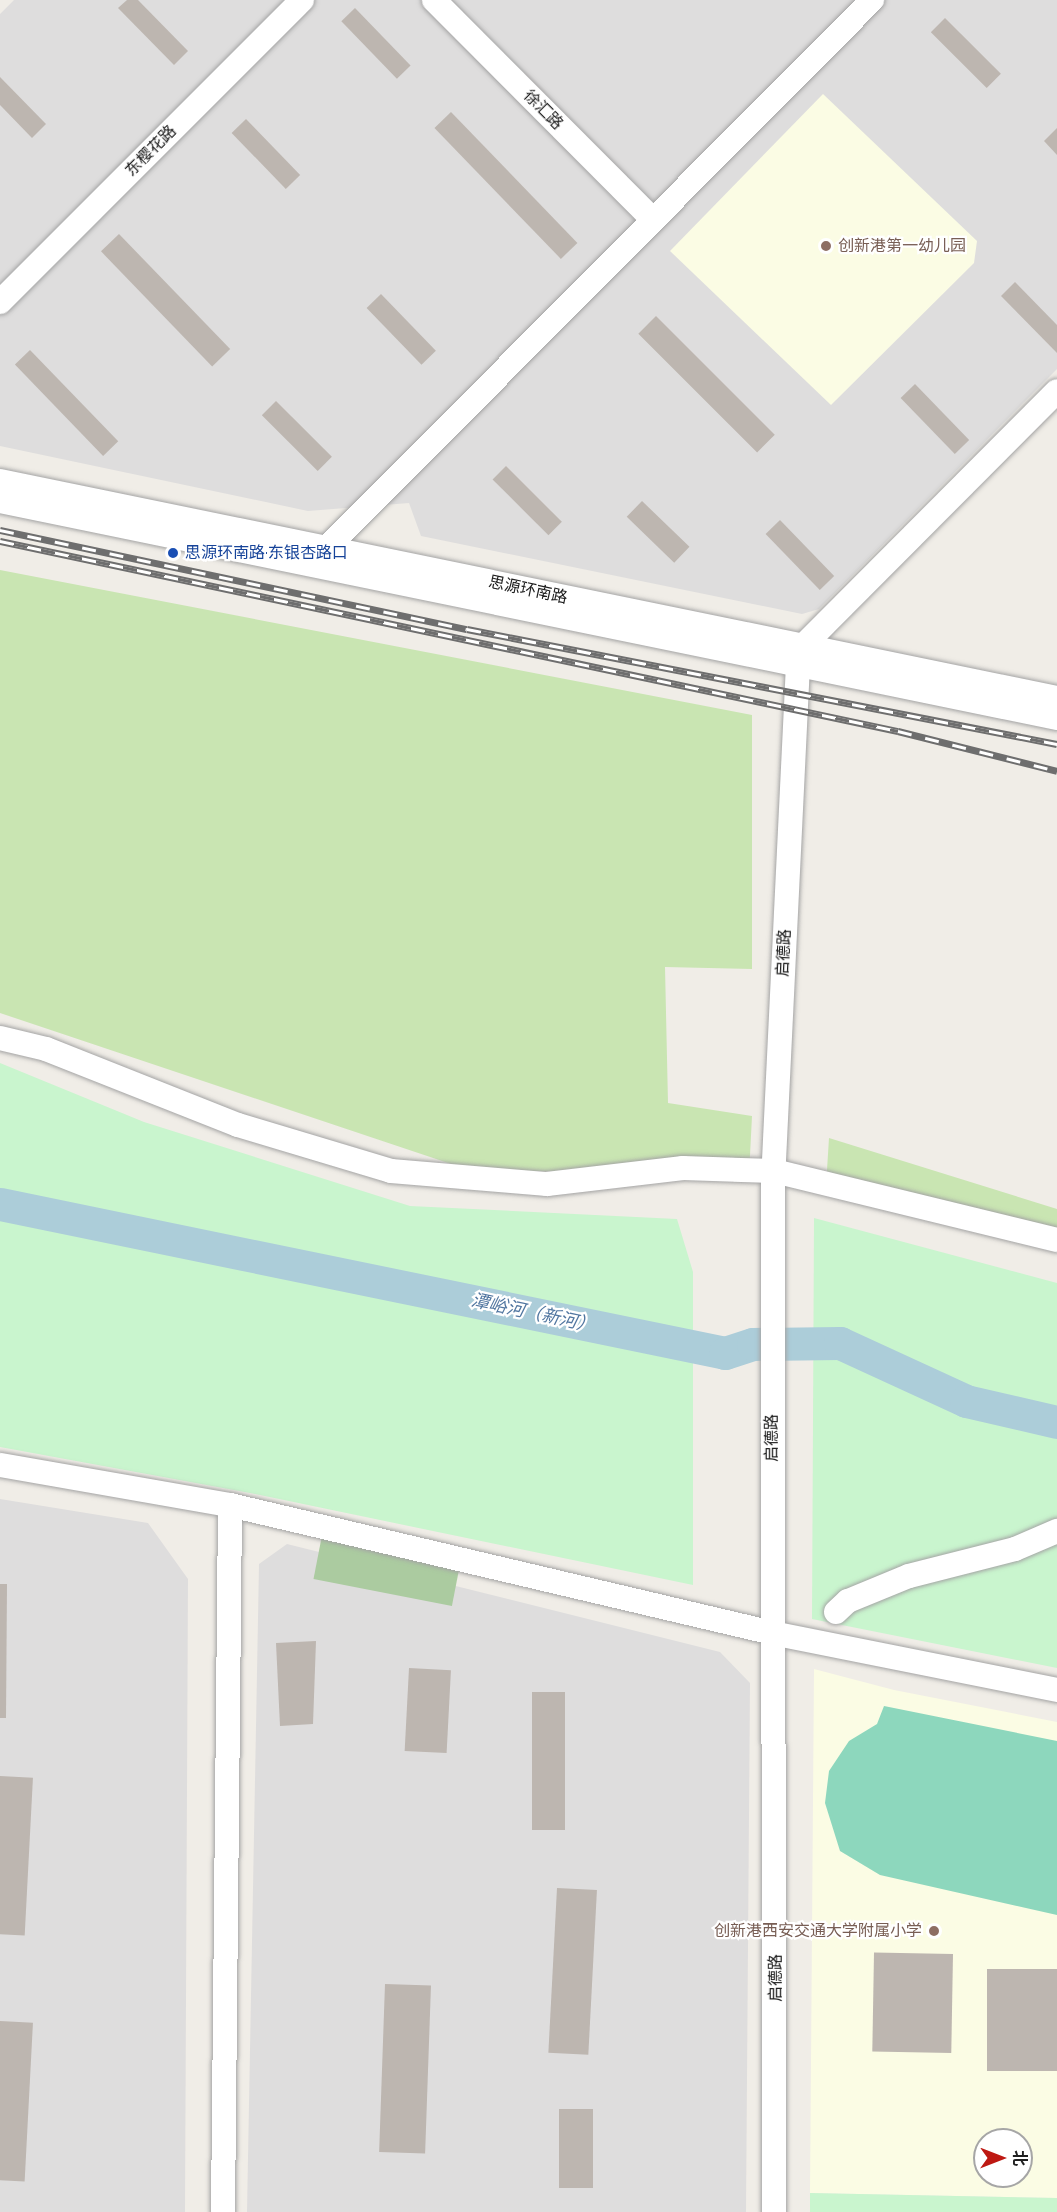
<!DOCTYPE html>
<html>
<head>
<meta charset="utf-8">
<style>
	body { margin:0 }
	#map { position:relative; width:1057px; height:2212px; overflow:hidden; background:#f0ede7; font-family:Raleway,"Noto Sans SC",sans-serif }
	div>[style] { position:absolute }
	.residential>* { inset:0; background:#dedddd }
	.education>* { inset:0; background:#fbfce4 }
	.grass>* { inset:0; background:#c9e5b2 }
	.forest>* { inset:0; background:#abcba0; transform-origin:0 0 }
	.park>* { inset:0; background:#c9f5ce }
	.pitch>* { inset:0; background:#8dd7bd }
	.river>* { height:33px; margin:-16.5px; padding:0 16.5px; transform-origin:16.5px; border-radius:16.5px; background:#accdd9 }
	.building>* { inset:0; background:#bdb6b0; transform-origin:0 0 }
	.roads { filter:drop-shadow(0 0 2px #a4a4a4) drop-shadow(0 0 2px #a4a4a4) }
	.minor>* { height:24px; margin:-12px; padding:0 12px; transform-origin:12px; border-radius:12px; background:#fff }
	.rail>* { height:7px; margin-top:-3.5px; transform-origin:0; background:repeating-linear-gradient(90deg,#fff 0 14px,#6e6e6e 0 28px); box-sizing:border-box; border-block:2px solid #6e6e6e }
	.dots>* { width:16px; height:16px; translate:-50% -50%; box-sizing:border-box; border:3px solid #fff; border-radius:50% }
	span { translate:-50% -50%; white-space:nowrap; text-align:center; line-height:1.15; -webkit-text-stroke:4.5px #fff; paint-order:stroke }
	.street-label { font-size:16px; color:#202020 }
	.education-label { font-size:16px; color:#785e54 }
	.left { translate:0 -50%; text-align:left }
	.right { translate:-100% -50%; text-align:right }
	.transit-label { font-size:16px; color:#164399 }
	.water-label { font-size:18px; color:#5176a0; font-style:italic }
	.north { position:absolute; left:973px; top:2128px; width:60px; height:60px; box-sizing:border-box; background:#fff; border:2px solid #a6a6a6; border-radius:50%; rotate:90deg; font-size:16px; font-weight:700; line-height:24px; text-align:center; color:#202020 }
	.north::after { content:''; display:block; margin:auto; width:21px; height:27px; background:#be1912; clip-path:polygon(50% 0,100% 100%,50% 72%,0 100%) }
</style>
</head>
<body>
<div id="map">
	<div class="residential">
		<i style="clip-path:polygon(14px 0,1057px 0,1057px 369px,819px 609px,802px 614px,421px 536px,409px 503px,308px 511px,0 446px,0 14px)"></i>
		<i style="clip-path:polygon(0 1499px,148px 1523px,188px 1579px,185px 2212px,0 2212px)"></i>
		<i style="clip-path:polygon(287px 1544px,720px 1652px,750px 1683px,746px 2212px,247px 2212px,259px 1564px)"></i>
	</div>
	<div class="education">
		<i style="clip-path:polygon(823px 94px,977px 241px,974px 263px,831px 405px,670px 251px)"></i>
		<i style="clip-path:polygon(evenodd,814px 1669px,894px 1690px,1057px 1722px,1057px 2198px,810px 2193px,814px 1669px,985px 2140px,1021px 2140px,1021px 2176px,985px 2176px,985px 2140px)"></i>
	</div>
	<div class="grass">
		<i style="clip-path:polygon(0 570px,752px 715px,752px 969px,665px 967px,668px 1103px,752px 1116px,749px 1175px,469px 1170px,0 1013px)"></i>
		<i style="clip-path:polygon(829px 1138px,1057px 1209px,1057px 1241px,826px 1186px)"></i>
	</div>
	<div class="forest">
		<i style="left:324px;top:1525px;width:141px;height:55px;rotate:11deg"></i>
	</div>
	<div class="park">
		<i style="clip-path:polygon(0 1063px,144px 1122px,410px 1206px,677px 1219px,693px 1272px,693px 1585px,250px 1493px,0 1447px)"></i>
		<i style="clip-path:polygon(814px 1218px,1057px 1283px,1057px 1668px,812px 1619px)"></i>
		<i style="clip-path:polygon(810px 2193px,1057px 2198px,1057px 2212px,810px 2212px)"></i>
	</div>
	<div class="pitch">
		<i style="clip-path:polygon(884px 1706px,1057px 1741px,1057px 1915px,880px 1875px,840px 1851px,825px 1803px,829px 1771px,849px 1741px,877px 1724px)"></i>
	</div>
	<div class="river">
		<i style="left:0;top:1204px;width:740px;rotate:11.61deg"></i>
		<i style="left:725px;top:1353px;width:29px;rotate:-18deg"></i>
		<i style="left:753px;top:1344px;width:87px;rotate:-0.7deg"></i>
		<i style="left:840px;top:1343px;width:139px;rotate:24.7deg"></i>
		<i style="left:966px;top:1401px;width:93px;rotate:13deg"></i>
	</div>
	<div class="building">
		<i style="clip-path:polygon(127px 0,138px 0,188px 51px,174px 65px,118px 8px)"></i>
		<i style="left:355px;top:8px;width:80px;height:19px;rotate:46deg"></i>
		<i style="left:945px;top:18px;width:79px;height:20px;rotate:45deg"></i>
		<i style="clip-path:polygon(0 77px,46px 124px,32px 138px,0 105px)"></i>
		<i style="left:451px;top:112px;width:182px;height:23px;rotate:46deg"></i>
		<i style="left:246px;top:119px;width:78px;height:20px;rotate:46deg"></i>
		<i style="clip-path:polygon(1057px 128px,1057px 155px,1044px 141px)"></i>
		<i style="left:119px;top:234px;width:160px;height:25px;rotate:46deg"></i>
		<i style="clip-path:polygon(1015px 282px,1057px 325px,1057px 353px,1001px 296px)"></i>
		<i style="left:381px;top:294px;width:79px;height:20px;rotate:46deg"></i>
		<i style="left:656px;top:316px;width:168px;height:25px;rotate:45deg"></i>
		<i style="left:30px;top:350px;width:127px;height:21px;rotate:46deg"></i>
		<i style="left:915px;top:384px;width:78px;height:20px;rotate:46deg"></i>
		<i style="left:276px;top:401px;width:79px;height:20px;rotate:45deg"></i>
		<i style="left:506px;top:466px;width:79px;height:19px;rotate:45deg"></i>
		<i style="left:642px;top:501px;width:66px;height:22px;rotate:44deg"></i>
		<i style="left:780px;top:520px;width:78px;height:20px;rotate:46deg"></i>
		<i style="clip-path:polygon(0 1584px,7px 1584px,6px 1718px,0 1718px)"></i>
		<i style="clip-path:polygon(316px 1641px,313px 1724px,280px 1726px,276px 1643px)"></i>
		<i style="left:409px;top:1668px;width:42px;height:83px;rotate:3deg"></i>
		<i style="left:565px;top:1692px;width:138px;height:33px;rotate:90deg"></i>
		<i style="left:0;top:1776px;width:33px;height:158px;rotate:3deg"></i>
		<i style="left:557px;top:1888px;width:40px;height:165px;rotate:3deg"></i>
		<i style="left:953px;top:1954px;width:99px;height:79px;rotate:91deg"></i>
		<i style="left:1057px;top:1969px;width:102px;height:70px;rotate:90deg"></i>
		<i style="left:385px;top:1984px;width:46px;height:168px;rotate:2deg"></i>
		<i style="left:0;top:2021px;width:33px;height:159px;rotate:3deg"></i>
		<i style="left:559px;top:2109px;width:34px;height:79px"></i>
	</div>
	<div class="roads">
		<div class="minor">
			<i style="left:434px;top:0;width:310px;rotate:45.1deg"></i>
			<i style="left:0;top:302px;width:427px;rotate:-45deg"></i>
			<i style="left:0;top:481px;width:1079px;rotate:11.6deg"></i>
			<i style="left:0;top:501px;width:1079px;rotate:11.6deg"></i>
			<i style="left:323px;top:561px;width:14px;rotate:-73deg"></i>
			<i style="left:327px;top:548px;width:773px;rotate:-45.16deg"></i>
			<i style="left:0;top:1038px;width:47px;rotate:13.4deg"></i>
			<i style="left:46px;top:1049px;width:206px;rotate:21.6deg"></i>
			<i style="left:238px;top:1125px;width:160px;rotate:16.7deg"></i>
			<i style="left:391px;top:1171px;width:157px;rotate:4.8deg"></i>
			<i style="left:547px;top:1184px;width:137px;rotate:-6.7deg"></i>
			<i style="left:683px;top:1168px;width:91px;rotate:1.9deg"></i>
			<i style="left:774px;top:1171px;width:291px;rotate:13.7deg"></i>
			<i style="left:0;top:1465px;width:233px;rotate:9.9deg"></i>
			<i style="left:230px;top:1505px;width:562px;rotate:13.27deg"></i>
			<i style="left:777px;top:1634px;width:286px;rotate:11.3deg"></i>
			<i style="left:836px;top:1612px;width:16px;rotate:-43deg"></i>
			<i style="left:848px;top:1601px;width:66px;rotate:-22.3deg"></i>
			<i style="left:909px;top:1576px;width:109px;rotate:-14.3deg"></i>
			<i style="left:1015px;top:1549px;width:46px;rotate:-23.2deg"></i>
			<i style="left:223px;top:2212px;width:707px;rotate:-89.43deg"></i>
			<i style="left:774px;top:2212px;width:1031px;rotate:-90.06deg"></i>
			<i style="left:773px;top:1181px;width:517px;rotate:-87.23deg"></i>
			<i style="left:798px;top:665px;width:18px;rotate:-77deg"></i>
			<i style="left:802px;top:647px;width:361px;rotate:-45.1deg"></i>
		</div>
	</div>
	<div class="rail">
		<i style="left:0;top:530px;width:477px;rotate:12deg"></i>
		<i style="left:467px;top:629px;width:601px;rotate:11.03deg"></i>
		<i style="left:0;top:541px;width:918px;rotate:11.95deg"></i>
		<i style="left:898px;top:731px;width:164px;rotate:14.1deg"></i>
	</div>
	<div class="dots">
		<i style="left:826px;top:246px;background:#8d6e63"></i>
		<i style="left:173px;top:553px;background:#1a4fb4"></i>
		<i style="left:934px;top:1931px;background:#8d6e63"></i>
	</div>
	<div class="street-label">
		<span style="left:543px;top:110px;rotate:45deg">徐汇路</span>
		<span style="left:151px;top:151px;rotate:-45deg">东樱花路</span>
		<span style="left:528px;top:590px;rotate:12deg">思源环南路</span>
		<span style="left:784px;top:953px;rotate:-87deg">启德路</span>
		<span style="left:772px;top:1438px;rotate:-90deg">启德路</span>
		<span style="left:776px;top:1978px;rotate:-90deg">启德路</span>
	</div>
	<div class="education-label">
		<span class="left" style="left:838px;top:246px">创新港第一幼儿园</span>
		<span class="right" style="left:922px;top:1931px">创新港西安交通大学附属小学</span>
	</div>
	<div class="transit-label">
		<span class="left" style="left:185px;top:553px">思源环南路·东银杏路口</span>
	</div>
	<div class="water-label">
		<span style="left:533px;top:1313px;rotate:12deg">潭峪河（新河）</span>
	</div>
	<div class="north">北</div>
</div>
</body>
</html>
